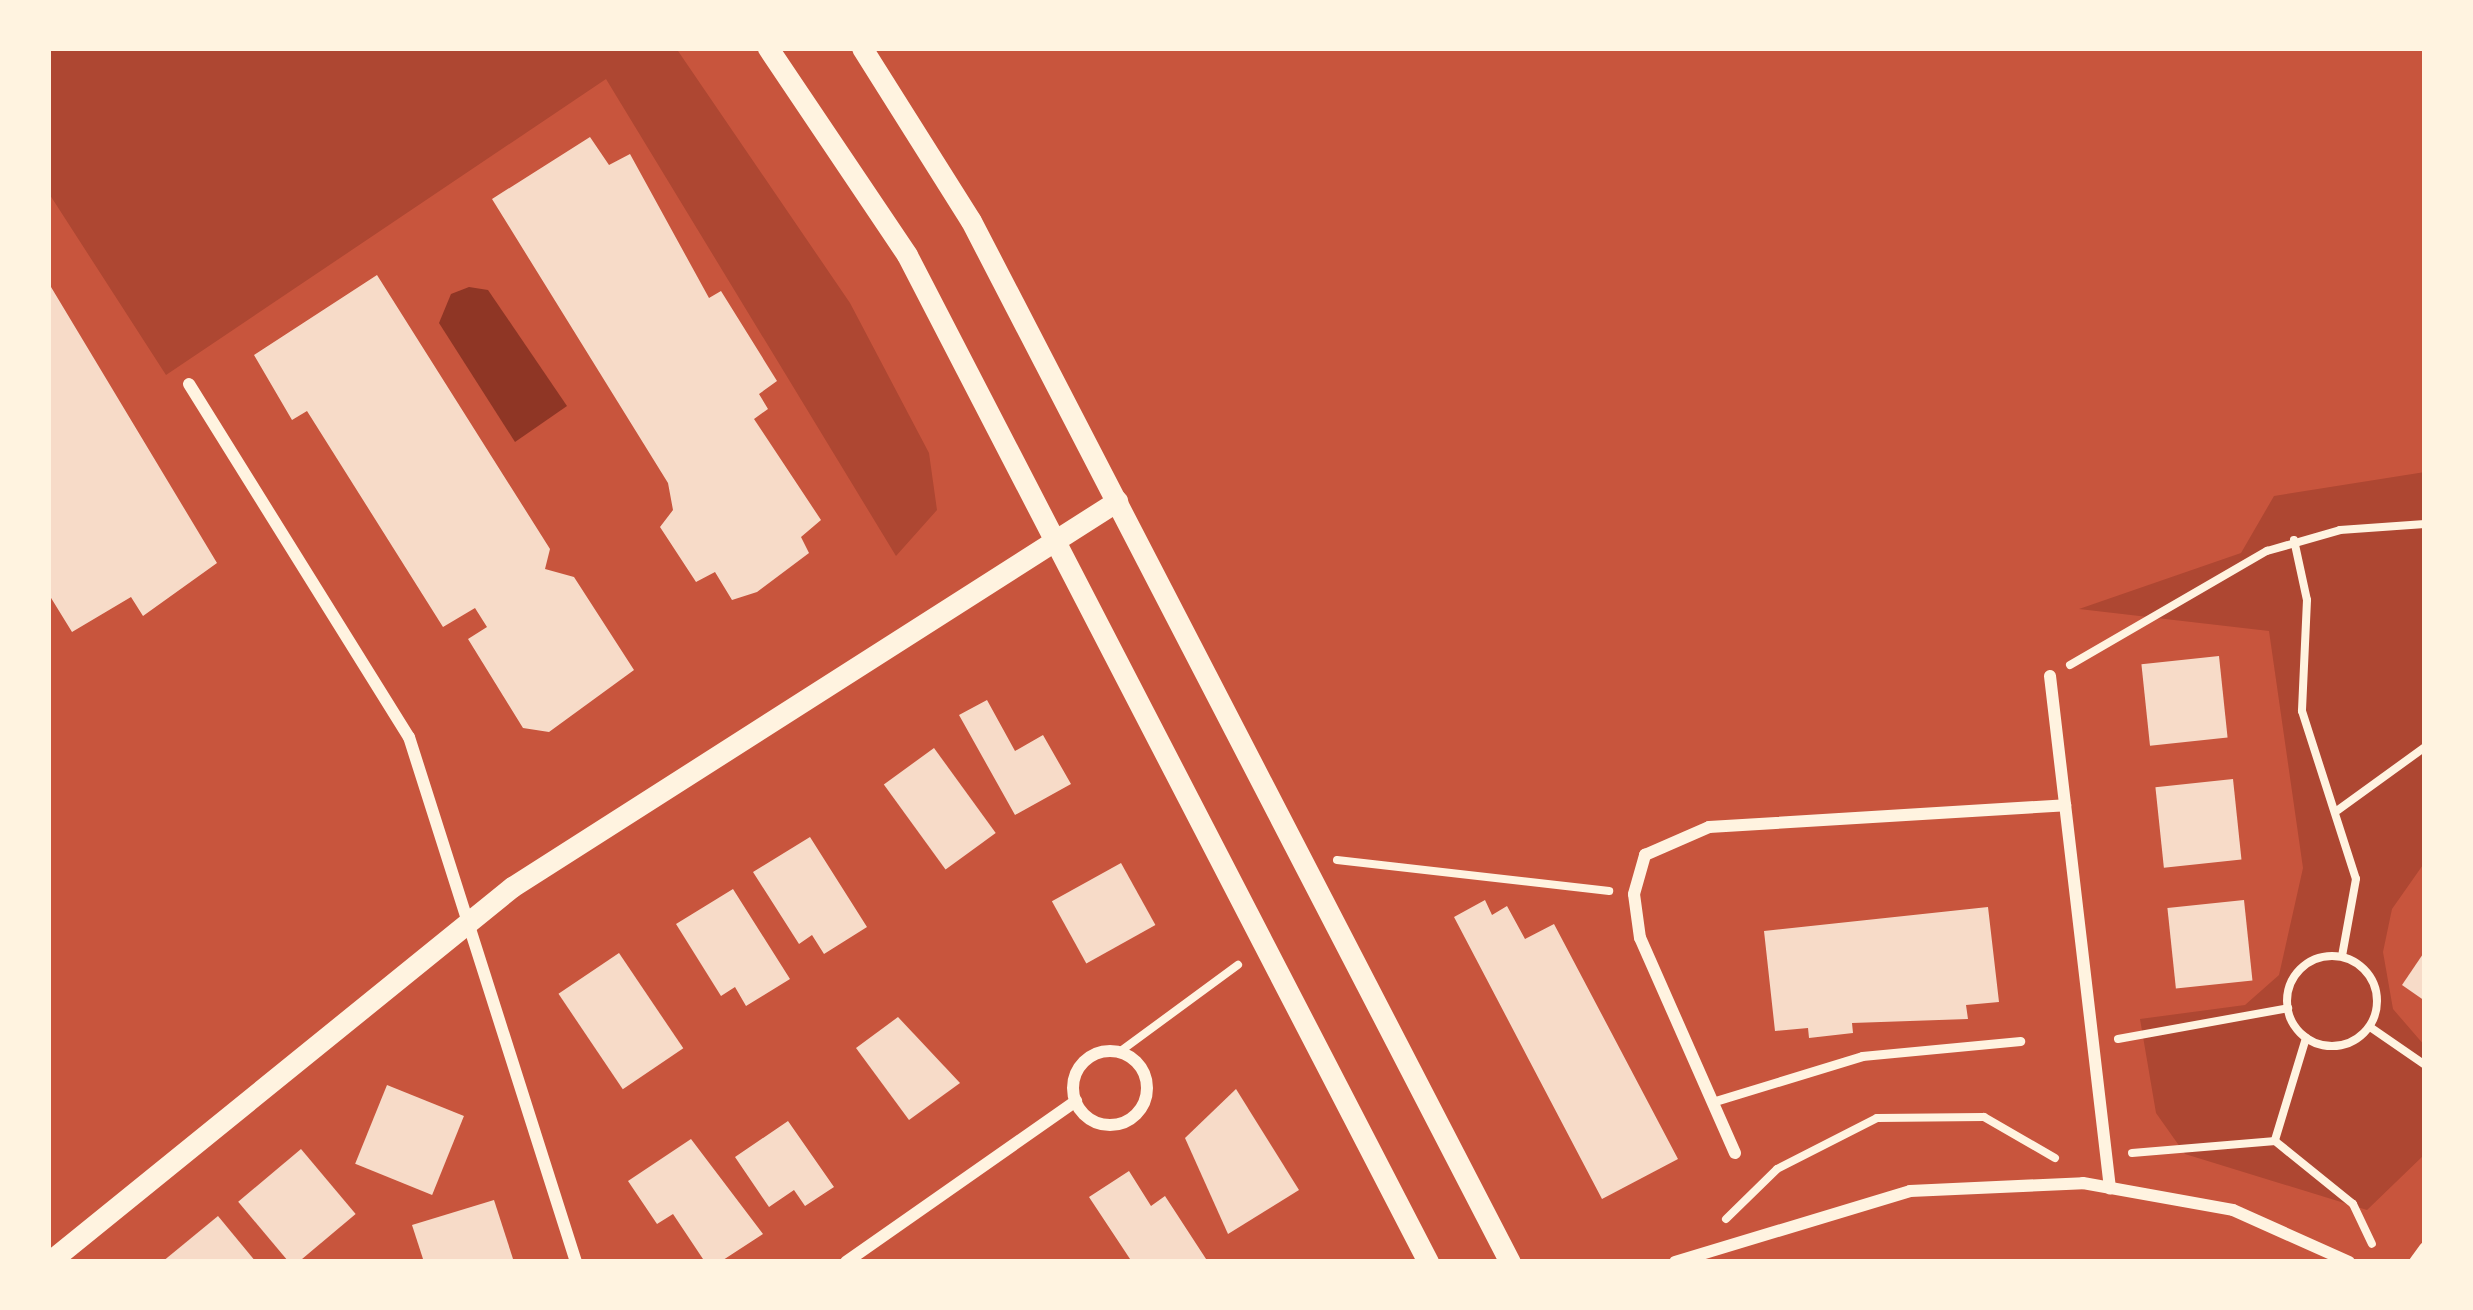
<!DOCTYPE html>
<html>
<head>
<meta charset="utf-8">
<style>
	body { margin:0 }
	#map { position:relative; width:2473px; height:1310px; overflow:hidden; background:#c8553d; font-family:Lato,sans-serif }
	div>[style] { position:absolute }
	.green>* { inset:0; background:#ae4732 }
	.water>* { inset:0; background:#8f3625 }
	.building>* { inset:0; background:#f7dbc8; transform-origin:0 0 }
	.path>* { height:8px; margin:-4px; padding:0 4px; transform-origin:4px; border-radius:4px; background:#fff3e0 }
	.path>.ring { margin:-4px; padding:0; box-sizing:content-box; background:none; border:8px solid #fff3e0; border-radius:50% }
	.service>* { height:9px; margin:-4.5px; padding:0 4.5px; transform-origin:4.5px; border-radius:4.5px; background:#fff3e0 }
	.minor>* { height:12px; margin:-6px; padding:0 6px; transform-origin:6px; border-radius:6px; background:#fff3e0 }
	.minor>.ring { margin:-6px; padding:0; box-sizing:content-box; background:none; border:12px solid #fff3e0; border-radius:50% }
	.tertiary>* { height:21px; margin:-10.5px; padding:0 10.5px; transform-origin:10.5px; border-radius:10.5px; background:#fff3e0 }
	span { translate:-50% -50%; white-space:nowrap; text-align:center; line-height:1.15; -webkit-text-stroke:9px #fff3e0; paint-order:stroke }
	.frame { position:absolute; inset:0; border:51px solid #fff3e0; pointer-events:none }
</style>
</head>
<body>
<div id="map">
	<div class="green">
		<i style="clip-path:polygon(48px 48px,676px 48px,850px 303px,929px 453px,937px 510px,896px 556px,606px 79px,166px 375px,48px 192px)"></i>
		<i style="clip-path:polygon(2425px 472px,2425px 862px,2392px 909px,2383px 952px,2393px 1009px,2425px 1046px,2425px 1154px,2367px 1210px,2185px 1154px,2156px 1113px,2140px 1019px,2245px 1005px,2279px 975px,2303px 868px,2269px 631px,2079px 609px,2241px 553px,2274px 496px)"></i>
	</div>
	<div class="water">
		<i style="clip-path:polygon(469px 287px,488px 290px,567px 406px,515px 442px,439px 323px,451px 294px)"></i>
	</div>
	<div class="building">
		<i style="clip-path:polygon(590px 137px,609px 165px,630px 154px,709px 298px,721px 291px,777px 381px,759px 394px,768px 409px,754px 419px,821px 520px,801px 537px,809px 553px,757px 592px,732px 600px,715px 572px,696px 582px,660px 527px,673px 510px,668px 483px,492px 199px)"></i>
		<i style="clip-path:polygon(377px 275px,550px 549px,545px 569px,574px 577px,634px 670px,549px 732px,523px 728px,468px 639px,487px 627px,475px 608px,443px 627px,307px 411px,292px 420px,254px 355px)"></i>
		<i style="clip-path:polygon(48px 282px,217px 563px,143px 616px,131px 597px,72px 632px,48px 593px)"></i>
		<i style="left:2219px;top:656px;width:82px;height:78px;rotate:84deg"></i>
		<i style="clip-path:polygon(987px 700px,1015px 751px,1043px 735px,1071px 784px,1015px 815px,959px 715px)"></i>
		<i style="left:934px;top:748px;width:105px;height:62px;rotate:54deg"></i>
		<i style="left:2233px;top:779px;width:81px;height:78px;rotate:84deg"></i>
		<i style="clip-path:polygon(810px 837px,867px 927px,824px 954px,812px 935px,799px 944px,753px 872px)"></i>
		<i style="left:1121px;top:863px;width:71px;height:79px;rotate:61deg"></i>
		<i style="clip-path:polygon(733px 889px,790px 979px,746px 1006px,735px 987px,721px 996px,676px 924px)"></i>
		<i style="clip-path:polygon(1485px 900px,1492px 915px,1507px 906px,1525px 939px,1554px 924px,1678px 1159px,1602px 1199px,1454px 917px)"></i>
		<i style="left:2244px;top:900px;width:81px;height:77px;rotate:84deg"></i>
		<i style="clip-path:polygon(1988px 907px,1999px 1002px,1966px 1005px,1968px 1019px,1852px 1023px,1853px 1033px,1809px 1038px,1808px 1028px,1775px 1031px,1764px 931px)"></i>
		<i style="clip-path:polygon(2425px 951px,2425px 1001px,2402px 985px)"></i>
		<i style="left:619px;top:953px;width:115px;height:73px;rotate:56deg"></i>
		<i style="clip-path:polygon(898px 1017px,960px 1083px,909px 1120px,856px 1048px)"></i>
		<i style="left:387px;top:1085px;width:83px;height:85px;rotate:22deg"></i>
		<i style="clip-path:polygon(1236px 1089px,1299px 1190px,1228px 1234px,1185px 1138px)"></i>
		<i style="clip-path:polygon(788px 1121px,834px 1187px,805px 1206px,794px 1190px,769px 1207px,735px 1157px)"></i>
		<i style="clip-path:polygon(691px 1139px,763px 1234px,720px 1262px,705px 1262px,673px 1214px,657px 1224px,628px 1181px)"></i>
		<i style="left:301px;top:1149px;width:85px;height:82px;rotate:50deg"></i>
		<i style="clip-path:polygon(1129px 1171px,1151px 1206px,1165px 1196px,1208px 1262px,1132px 1262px,1089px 1197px)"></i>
		<i style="clip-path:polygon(494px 1200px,514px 1262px,424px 1262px,412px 1225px)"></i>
		<i style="clip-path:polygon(218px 1216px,256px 1262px,162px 1262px)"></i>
	</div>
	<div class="path">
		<i style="left:2294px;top:540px;width:61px;rotate:77.8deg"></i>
		<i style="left:2307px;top:600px;width:111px;rotate:92.6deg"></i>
		<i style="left:2302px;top:711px;width:176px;rotate:72.2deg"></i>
		<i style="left:2356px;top:879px;width:78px;rotate:100.3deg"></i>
		<i style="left:2070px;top:665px;width:228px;rotate:-30.1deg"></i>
		<i style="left:2267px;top:551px;width:76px;rotate:-16deg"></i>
		<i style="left:2340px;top:530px;width:85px;rotate:-4deg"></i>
		<i style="left:2338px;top:810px;width:107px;rotate:-35.9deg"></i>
		<i style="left:1337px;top:860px;width:274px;rotate:6.5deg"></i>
		<i class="ring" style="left:2287px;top:956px;width:82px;height:82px"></i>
		<i style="left:2370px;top:1027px;width:67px;rotate:34.6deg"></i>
		<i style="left:2118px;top:1039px;width:173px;rotate:-10.3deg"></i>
		<i style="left:1118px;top:1053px;width:149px;rotate:-36.3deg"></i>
		<i style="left:2275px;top:1140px;width:107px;rotate:-73.1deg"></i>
		<i style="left:2132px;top:1153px;width:144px;rotate:-4.8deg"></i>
		<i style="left:2275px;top:1141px;width:100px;rotate:38.9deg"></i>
		<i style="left:2353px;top:1204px;width:44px;rotate:64.6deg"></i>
		<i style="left:1726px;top:1219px;width:71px;rotate:-44.4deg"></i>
		<i style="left:1777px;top:1169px;width:112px;rotate:-27deg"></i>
		<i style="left:1877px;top:1118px;width:107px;rotate:-0.5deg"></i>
		<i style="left:1984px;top:1117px;width:82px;rotate:30deg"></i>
	</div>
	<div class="service">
		<i style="left:1712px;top:1102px;width:157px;rotate:-17deg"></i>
		<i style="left:1862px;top:1056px;width:159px;rotate:-5.4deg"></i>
	</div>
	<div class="minor">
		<i style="left:189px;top:384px;width:416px;rotate:58.1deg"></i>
		<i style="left:409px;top:737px;width:551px;rotate:72.35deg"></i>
		<i style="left:2050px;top:676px;width:516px;rotate:83.32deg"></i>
		<i class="ring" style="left:1073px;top:1051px;width:62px;height:62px"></i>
		<i style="left:1735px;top:1153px;width:235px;rotate:-113.8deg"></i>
		<i style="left:1640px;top:938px;width:44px;rotate:-97.8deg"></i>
		<i style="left:1634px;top:894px;width:41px;rotate:-74.2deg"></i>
		<i style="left:1645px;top:855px;width:70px;rotate:-23.6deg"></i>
		<i style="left:1709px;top:827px;width:357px;rotate:-3.5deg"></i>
		<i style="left:846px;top:1262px;width:281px;rotate:-35deg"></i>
		<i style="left:1675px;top:1262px;width:245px;rotate:-16.8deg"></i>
		<i style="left:1910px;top:1191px;width:173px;rotate:-2.6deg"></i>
		<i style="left:2083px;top:1183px;width:152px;rotate:10.2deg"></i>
		<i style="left:2233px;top:1210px;width:127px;rotate:24.1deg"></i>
		<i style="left:2415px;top:1262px;width:17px;rotate:-54deg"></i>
	</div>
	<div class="tertiary">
		<i style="left:768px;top:48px;width:249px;rotate:56.1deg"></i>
		<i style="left:907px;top:255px;width:1134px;rotate:62.64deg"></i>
		<i style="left:862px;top:48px;width:204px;rotate:57.8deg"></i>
		<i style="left:971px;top:221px;width:1172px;rotate:62.63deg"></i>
		<i style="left:49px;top:1262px;width:596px;rotate:-39.01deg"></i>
		<i style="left:512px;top:887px;width:718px;rotate:-32.54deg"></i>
	</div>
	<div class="frame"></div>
</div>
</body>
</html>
